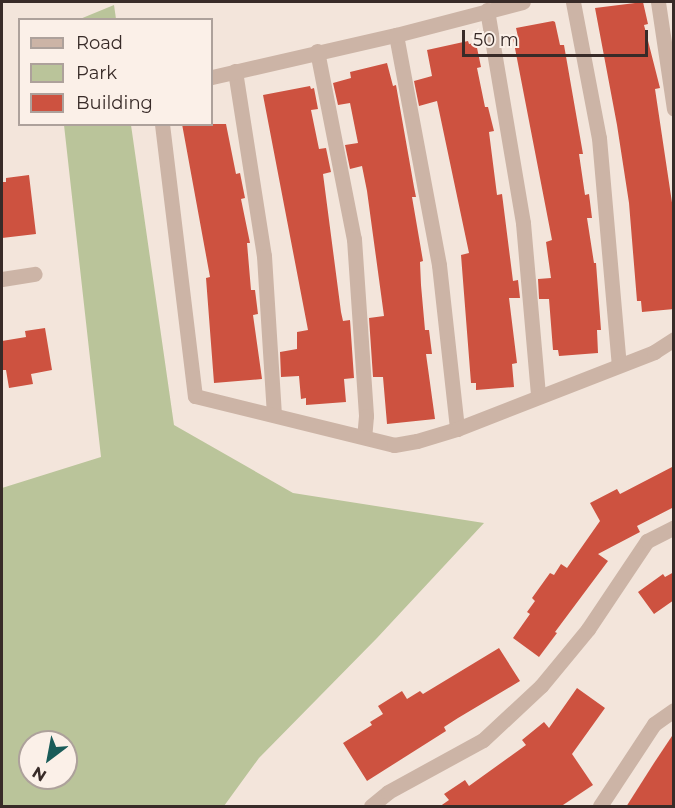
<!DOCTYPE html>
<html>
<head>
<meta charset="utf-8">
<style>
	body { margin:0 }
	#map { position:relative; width:675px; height:808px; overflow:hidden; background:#f3e5db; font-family:Montserrat,sans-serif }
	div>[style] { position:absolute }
	.green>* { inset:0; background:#bac49a }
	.building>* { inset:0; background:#cd5240 }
	.minor>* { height:15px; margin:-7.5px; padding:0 7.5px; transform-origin:7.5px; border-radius:7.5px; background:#ccb4a6 }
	span { translate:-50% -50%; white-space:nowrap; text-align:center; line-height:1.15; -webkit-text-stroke:5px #fbf0e8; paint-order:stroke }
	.frame { position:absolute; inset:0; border:3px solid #382b28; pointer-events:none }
	.legend { position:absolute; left:18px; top:18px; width:195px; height:108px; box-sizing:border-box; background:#fbf0e8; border:2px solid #ada19b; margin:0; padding:8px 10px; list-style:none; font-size:18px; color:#382b28 }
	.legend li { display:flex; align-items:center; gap:12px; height:30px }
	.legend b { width:30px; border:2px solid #ada19b }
	.north { position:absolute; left:18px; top:730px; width:60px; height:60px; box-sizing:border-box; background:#fbf0e8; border:2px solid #ada19b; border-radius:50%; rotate:212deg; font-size:16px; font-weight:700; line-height:24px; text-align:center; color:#382b28 }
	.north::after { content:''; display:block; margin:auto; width:21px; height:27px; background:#1a5c59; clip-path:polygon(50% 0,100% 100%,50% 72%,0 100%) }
	.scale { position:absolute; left:462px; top:30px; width:186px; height:27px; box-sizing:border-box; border:3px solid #382b28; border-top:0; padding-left:8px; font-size:18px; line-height:21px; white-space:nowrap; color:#382b28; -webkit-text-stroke:4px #fbf0e8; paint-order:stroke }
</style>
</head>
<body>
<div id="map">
	<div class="green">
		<i style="clip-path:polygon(114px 5px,116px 19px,80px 19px)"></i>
		<i style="clip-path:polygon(evenodd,64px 125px,131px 125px,174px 425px,293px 493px,484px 523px,377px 638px,259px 758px,224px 806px,2px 806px,2px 488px,101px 457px,64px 125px,30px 742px,66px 742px,66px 778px,30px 778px,30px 742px)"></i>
	</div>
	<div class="building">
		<i style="clip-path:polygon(643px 2px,648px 24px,644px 25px,660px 88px,655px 89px,674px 216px,674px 309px,642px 312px,641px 301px,637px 301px,629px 203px,617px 125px,595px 8px)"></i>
		<i style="clip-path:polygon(553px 21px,555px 22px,560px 45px,564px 45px,583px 154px,579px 154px,585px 195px,589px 194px,592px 218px,587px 218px,594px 263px,596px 263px,601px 330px,597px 330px,598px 353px,559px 356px,558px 350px,553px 350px,549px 299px,539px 299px,538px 279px,551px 278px,546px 242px,552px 240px,513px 38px,518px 37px,516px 28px)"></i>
		<i style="clip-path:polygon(468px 41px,469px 44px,476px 43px,481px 67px,477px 68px,485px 107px,488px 107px,494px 131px,489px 132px,497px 195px,502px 194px,513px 281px,518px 280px,520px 298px,509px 298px,517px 363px,512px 364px,514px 387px,476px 390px,476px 383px,471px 383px,461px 255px,469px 253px,437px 101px,419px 106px,414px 81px,432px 76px,427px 50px)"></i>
		<i style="clip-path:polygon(387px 63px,393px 86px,396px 85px,414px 187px,416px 197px,412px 197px,423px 261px,420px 262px,421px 285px,425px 330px,429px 330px,432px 354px,426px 354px,435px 419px,387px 424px,383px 377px,373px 377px,369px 318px,384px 316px,367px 191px,362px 166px,350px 169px,345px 145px,358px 143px,350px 103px,338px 105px,333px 83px,351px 78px,350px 72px)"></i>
		<i style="clip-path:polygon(310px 86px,311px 89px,314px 88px,318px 109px,311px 110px,319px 149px,326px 148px,331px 172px,323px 174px,341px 312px,343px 321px,350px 320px,354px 378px,344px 379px,346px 402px,306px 405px,306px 398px,301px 399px,299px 376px,281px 377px,280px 352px,297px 349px,297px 332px,308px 330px,263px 95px)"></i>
		<i style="clip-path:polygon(182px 124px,226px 124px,236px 174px,240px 173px,245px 198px,241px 199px,250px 243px,247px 243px,251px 290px,255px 290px,258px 314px,253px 315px,262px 379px,214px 383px,206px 278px,210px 277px)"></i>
		<i style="clip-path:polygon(29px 175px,36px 234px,2px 238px,2px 182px,6px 182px,6px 178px)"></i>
		<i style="clip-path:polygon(45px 328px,52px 370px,31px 374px,33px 384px,9px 388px,6px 370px,2px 370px,2px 341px,26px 337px,25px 331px)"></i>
		<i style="clip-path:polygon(674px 466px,674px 507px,637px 526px,640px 532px,598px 554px,608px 561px,555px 632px,557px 633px,539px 657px,513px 638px,530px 614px,527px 612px,535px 601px,532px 598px,550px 573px,554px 575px,561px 564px,567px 568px,600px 521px,590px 503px,617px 489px,620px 494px)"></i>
		<i style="clip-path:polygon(674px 572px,674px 600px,654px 614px,638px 592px,663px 574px,665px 577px)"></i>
		<i style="clip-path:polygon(499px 648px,520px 681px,458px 718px,444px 727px,446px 731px,367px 781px,343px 743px,372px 725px,370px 722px,383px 714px,378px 706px,402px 691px,407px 699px,420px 691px,423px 694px)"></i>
		<i style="clip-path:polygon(577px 688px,605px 708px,572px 754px,593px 785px,560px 807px,439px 807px,449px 800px,444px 794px,465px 780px,469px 786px,526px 745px,522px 740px,544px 722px,549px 728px)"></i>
		<i style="clip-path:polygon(674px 733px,674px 807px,626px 807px,654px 763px)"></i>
	</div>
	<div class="minor">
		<i style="left:573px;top:2px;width:138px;rotate:79.2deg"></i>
		<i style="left:599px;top:138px;width:228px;rotate:85deg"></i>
		<i style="left:658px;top:2px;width:108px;rotate:81.5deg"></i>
		<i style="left:487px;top:10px;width:216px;rotate:80.4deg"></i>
		<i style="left:523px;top:223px;width:174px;rotate:85deg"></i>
		<i style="left:396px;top:35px;width:234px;rotate:79.4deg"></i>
		<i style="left:439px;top:265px;width:165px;rotate:83.7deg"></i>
		<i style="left:317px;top:51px;width:192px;rotate:78.9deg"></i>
		<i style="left:354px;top:239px;width:177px;rotate:86.1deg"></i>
		<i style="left:366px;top:416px;width:21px;rotate:95deg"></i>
		<i style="left:235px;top:71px;width:187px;rotate:81.1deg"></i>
		<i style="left:264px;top:256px;width:159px;rotate:86.4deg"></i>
		<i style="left:212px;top:77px;width:189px;rotate:-12.9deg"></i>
		<i style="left:396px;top:35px;width:131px;rotate:-14.6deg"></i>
		<i style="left:162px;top:124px;width:274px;rotate:83.1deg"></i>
		<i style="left:195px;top:396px;width:205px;rotate:13.8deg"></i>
		<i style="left:394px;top:445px;width:23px;rotate:-10deg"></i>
		<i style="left:417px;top:441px;width:42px;rotate:-16.7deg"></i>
		<i style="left:457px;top:429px;width:212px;rotate:-21.3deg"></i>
		<i style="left:654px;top:352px;width:24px;rotate:-33deg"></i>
		<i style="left:2px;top:279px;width:33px;rotate:-9deg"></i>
		<i style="left:371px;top:806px;width:22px;rotate:-39deg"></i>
		<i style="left:388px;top:792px;width:108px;rotate:-28.7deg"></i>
		<i style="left:483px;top:740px;width:79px;rotate:-43deg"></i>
		<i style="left:541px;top:686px;width:74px;rotate:-50.5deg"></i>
		<i style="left:588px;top:629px;width:106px;rotate:-56.2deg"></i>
		<i style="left:647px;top:541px;width:30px;rotate:-27deg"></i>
		<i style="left:600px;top:806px;width:98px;rotate:-56.6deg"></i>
		<i style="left:654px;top:724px;width:24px;rotate:-35deg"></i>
	</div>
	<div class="frame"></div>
	<ul class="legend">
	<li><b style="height:8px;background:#ccb4a6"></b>Road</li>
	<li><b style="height:16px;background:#bac49a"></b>Park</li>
	<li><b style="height:16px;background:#cd5240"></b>Building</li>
	</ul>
	<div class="north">N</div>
	<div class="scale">50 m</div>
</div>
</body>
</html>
